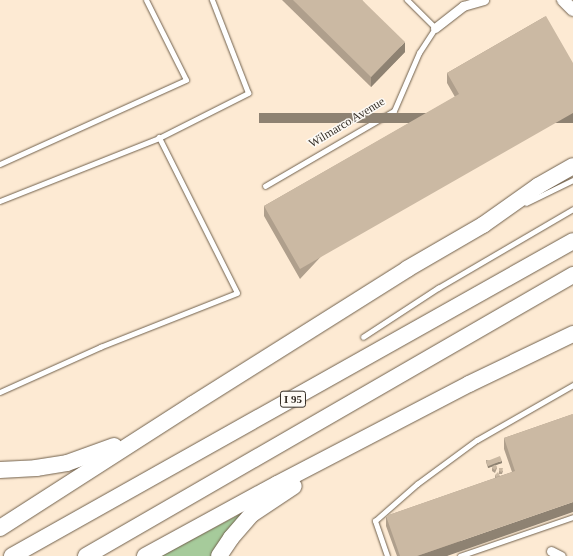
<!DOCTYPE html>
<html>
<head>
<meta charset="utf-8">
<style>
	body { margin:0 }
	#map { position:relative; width:573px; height:556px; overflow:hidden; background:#fdead3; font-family:"Times New Roman",serif }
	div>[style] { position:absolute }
	.green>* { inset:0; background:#a6cb9b }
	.roads { filter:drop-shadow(0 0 1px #70604c) drop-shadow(0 0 1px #70604c) }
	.lane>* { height:4.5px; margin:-2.25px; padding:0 2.25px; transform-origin:2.25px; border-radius:2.25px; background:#fff }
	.street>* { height:9px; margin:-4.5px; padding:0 4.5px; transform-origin:4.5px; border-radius:4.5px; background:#fff }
	.secondary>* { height:12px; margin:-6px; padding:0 6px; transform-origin:6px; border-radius:6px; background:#fff }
	.highway>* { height:16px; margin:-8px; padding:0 8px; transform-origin:8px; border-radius:8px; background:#fff }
	.wall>* { inset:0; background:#af9f8c }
	.shaded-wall>* { inset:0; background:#8e8272; transform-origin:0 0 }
	.building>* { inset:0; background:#cbb9a3; transform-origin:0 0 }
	span { translate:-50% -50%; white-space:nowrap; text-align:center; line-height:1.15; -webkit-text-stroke:3px #fdfaf5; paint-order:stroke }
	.shield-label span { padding:1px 3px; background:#fdfaf5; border:1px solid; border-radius:3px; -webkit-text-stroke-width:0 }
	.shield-label { font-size:11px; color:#352e26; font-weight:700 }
	.street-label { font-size:12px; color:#352e26 }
</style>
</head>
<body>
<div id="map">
	<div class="green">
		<i style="clip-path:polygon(242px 513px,217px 545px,211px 556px,161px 556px)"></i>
	</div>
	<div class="roads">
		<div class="lane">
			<i style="left:0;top:164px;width:204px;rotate:-24.3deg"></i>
			<i style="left:186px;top:80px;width:89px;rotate:-116.6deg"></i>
			<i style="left:265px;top:186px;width:149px;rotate:-30.2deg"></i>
			<i style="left:394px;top:111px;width:63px;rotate:-66.7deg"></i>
			<i style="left:419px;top:53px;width:30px;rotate:-57deg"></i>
			<i style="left:435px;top:28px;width:40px;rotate:-135deg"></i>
			<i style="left:0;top:201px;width:171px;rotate:-21.6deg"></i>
			<i style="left:526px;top:203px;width:52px;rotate:-26.1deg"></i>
			<i style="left:363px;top:337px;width:90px;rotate:-33.2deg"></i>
			<i style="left:438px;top:288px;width:156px;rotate:-30.3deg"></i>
			<i style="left:0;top:392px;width:110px;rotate:-24.2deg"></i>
			<i style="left:100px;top:347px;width:147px;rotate:-21.5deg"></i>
			<i style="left:237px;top:293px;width:174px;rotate:-116.7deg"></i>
			<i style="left:159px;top:138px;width:100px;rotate:-26.8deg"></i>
			<i style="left:248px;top:93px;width:100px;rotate:-111.2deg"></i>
			<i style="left:387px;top:556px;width:37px;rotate:-109deg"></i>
			<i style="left:375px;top:521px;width:56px;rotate:-41.4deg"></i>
			<i style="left:417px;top:484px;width:74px;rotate:-36.3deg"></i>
			<i style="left:477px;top:440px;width:111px;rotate:-29.8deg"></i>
			<i style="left:460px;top:556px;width:120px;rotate:-19deg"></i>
		</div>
		<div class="street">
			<i style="left:435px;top:28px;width:36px;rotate:-38deg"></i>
			<i style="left:463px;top:6px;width:22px;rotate:-16deg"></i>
			<i style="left:551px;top:551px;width:11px;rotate:27deg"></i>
		</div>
		<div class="secondary">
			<i style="left:563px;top:0;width:14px;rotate:45deg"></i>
		</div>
		<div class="highway">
			<i style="left:0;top:470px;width:36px;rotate:-3deg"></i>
			<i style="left:36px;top:468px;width:31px;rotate:-9deg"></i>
			<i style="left:67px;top:463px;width:50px;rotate:-19.9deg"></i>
			<i style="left:0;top:528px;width:229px;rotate:-32.7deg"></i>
			<i style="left:193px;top:404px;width:253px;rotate:-32.2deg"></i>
			<i style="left:407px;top:269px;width:88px;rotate:-30.1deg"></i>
			<i style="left:483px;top:225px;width:67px;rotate:-35.3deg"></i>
			<i style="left:538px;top:186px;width:40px;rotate:-29.7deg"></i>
			<i style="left:12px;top:556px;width:643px;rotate:-29.31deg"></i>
			<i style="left:86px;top:556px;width:562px;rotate:-29.99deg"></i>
			<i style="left:145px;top:556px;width:150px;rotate:-28.6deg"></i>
			<i style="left:277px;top:484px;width:216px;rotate:-27.5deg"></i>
			<i style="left:469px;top:384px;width:115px;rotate:-25.7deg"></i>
			<i style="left:219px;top:556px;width:22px;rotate:-56deg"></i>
			<i style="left:231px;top:538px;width:32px;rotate:-49deg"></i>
			<i style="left:252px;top:514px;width:50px;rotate:-33.7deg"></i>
		</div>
	</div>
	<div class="wall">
		<i style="clip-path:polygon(282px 0,362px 0,405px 52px,371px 87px)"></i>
		<i style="clip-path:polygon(546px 16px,300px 279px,264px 216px,264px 206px,455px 97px,447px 83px,447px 73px)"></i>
		<i style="clip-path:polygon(573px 414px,447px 556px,397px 556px,386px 526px,386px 516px,495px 478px,495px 475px,500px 476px,512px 472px,504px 449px,504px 438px)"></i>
		<i style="clip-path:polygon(486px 460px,502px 463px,495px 465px,497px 468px,495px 473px,492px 471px,492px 468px,494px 466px,488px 468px,486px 462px)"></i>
		<i style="clip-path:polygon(499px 468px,503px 471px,502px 474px,499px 474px)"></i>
	</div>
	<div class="shaded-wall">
		<i style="clip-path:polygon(405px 42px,405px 52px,371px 87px,371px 77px)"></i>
		<i style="left:573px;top:113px;width:10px;height:314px;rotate:90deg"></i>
		<i style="clip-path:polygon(502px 461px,502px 463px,488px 468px,488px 465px)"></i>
		<i style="clip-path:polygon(573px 502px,573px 512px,447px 556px,417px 556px)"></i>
	</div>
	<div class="building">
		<i style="clip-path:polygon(293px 0,362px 0,405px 42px,371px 77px)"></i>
		<i style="clip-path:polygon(546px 16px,573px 63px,573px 113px,300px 269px,264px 206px,459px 94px,447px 73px)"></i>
		<i style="clip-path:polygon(573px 414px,573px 502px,417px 556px,400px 556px,386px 516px,515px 471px,504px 438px)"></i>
		<i style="left:500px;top:456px;width:5px;height:15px;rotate:68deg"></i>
		<i style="clip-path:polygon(494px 465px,497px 466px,495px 470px,492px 468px)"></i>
		<i style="clip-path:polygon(499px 468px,503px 468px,502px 472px,499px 471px)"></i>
		<i style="clip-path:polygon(498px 472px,500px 476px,496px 477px,495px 475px)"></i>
	</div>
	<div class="shield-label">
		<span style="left:293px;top:399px">I 95</span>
	</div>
	<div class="street-label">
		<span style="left:347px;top:123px;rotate:-31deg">Wilmarco Avenue</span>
	</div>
</div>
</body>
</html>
